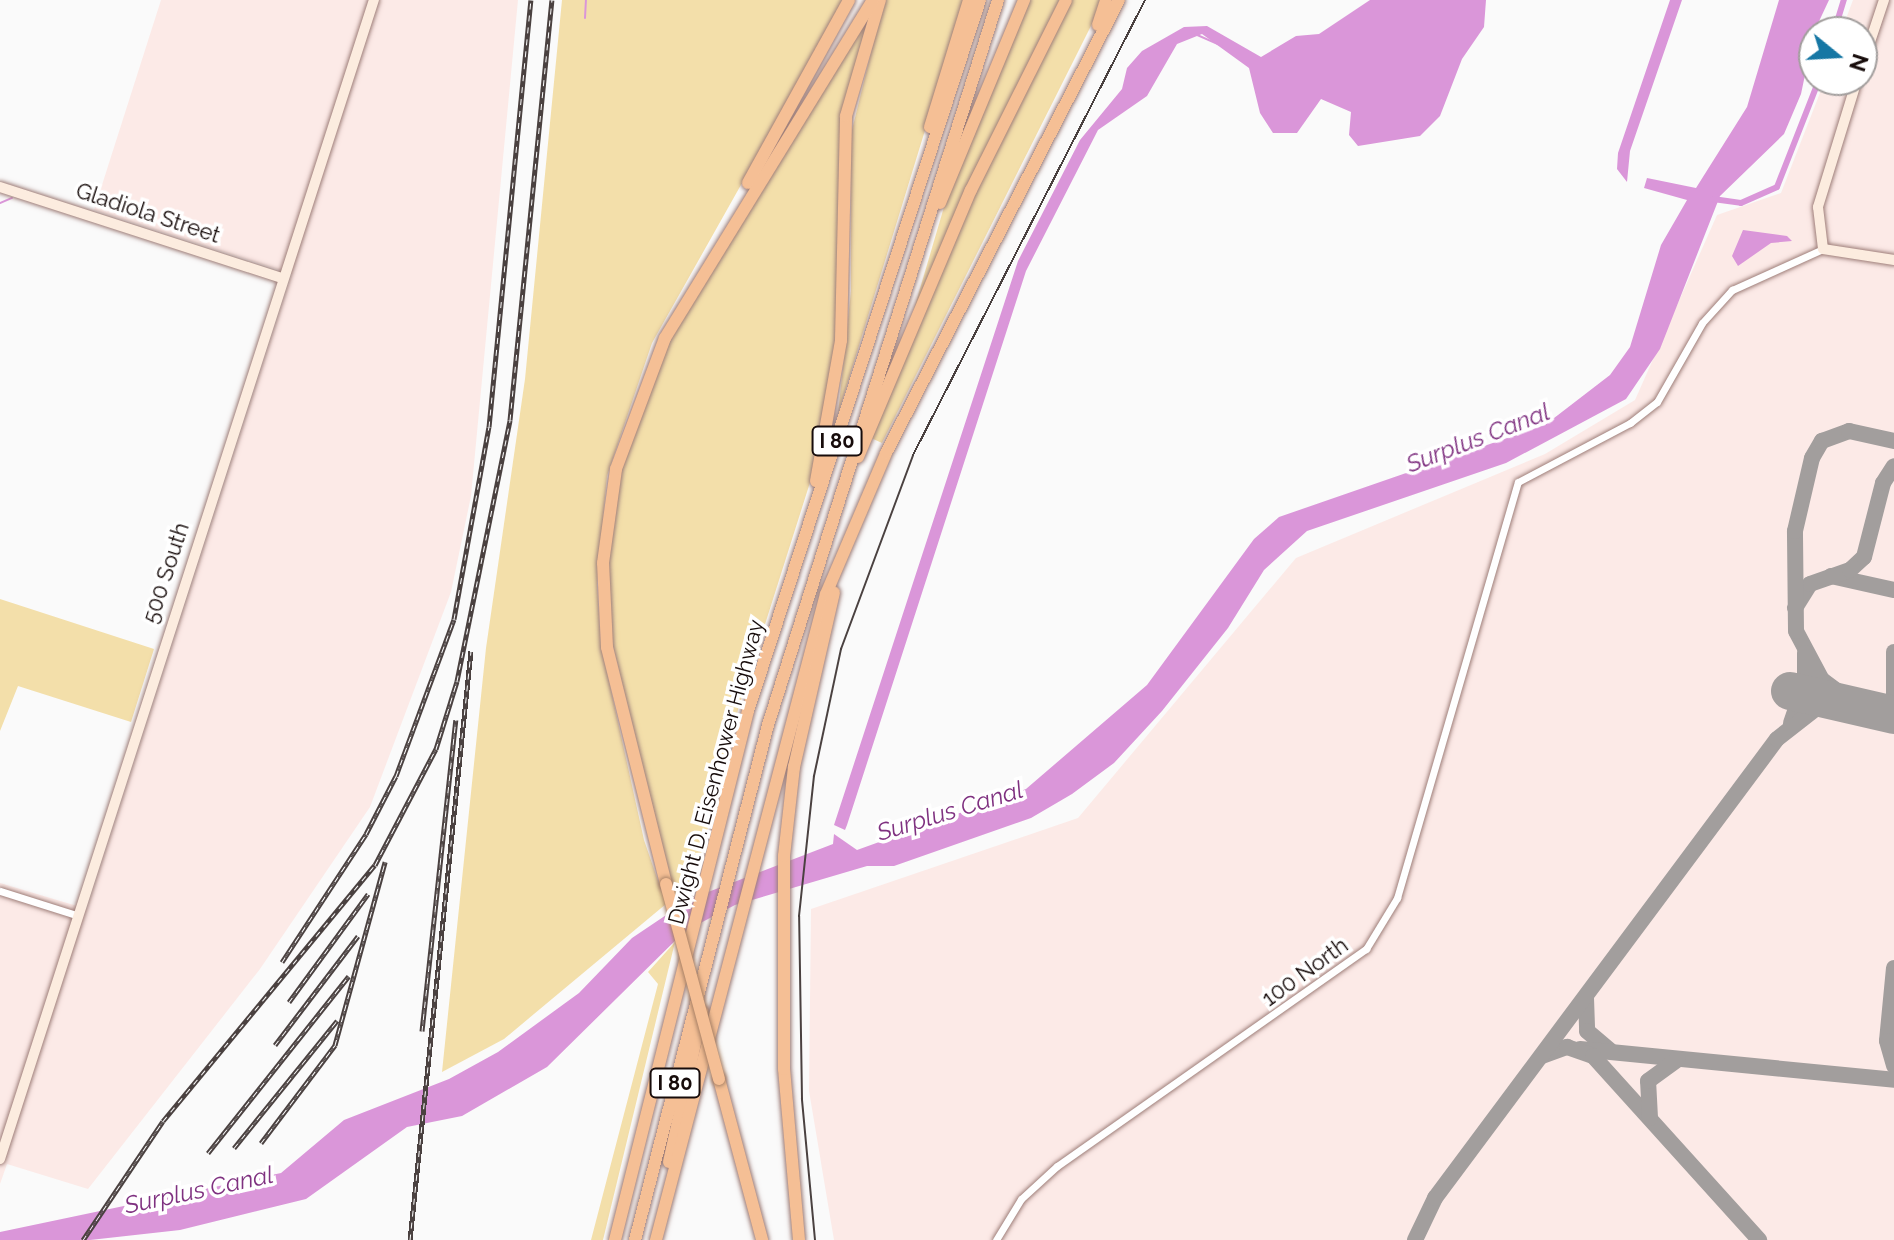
<!DOCTYPE html>
<html>
<head>
<meta charset="utf-8">
<style>
	body { margin:0 }
	#map { position:relative; width:1894px; height:1240px; overflow:hidden; background:#fafafa; font-family:Raleway,sans-serif }
	div>[style] { position:absolute }
	.built>* { inset:0; background:#fceae7 }
	.green>* { inset:0; background:#f3dfaa }
	.water>* { inset:0; background:#da96d9 }
	.stream>* { height:2px; margin:-1px; padding:0 1px; transform-origin:1px; border-radius:1px; background:#da96d9 }
	.canal>* { height:6px; margin:-3px; padding:0 3px; transform-origin:3px; border-radius:3px; background:#da96d9 }
	.taxiway>* { height:16px; margin:-8px; padding:0 8px; transform-origin:8px; border-radius:8px; background:#a29e9d }
	.runway>* { height:38px; margin:-19px; padding:0 19px; transform-origin:19px; border-radius:19px; background:#a29e9d }
	.roads { filter:drop-shadow(0 0 2px #9e7e79) drop-shadow(0 0 2px #9e7e79) }
	.street>* { height:7px; margin:-3.5px; padding:0 3.5px; transform-origin:3.5px; border-radius:3.5px; background:#fff }
	.secondary>* { height:10px; margin:-5px; padding:0 5px; transform-origin:5px; border-radius:5px; background:#fcecdf }
	.highway>* { height:12px; margin:-6px; padding:0 6px; transform-origin:6px; border-radius:6px; background:#f5bf95 }
	.tram>* { height:2px; margin:-1px; padding:0 1px; transform-origin:1px; border-radius:1px; background:#4a4140 }
	.rail>* { height:5px; margin-top:-2.5px; transform-origin:0; background:repeating-linear-gradient(90deg,#fff 0 6px,#4a4140 0 12px); box-sizing:border-box; border-block:2px solid #4a4140 }
	.bridges { filter:drop-shadow(0 0 2px #a78065) drop-shadow(0 0 2px #a78065) }
	.highway-bridge>* { height:12px; margin:-6px; padding:0 6px; transform-origin:6px; border-radius:6px; background:#f5bf95 }
	span { translate:-50% -50%; white-space:nowrap; text-align:center; line-height:1.15; -webkit-text-stroke:7px #fff; paint-order:stroke }
	.shield-label span { padding:2px 6px; background:#fff; border:2px solid; border-radius:6px; -webkit-text-stroke-width:0 }
	.shield-label { font-size:20px; color:#170c0b; font-weight:700 }
	.street-label { font-size:22px; color:#170c0b }
	.water-label { font-size:24px; color:#7f3180; font-style:italic }
	.north { position:absolute; left:1798px; top:16px; width:80px; height:80px; box-sizing:border-box; background:#fff; border:2px solid #a29e9d; border-radius:50%; rotate:108deg; font-size:22px; font-weight:700; line-height:32px; text-align:center; color:#170c0b }
	.north::after { content:''; display:block; margin:auto; width:28px; height:36px; background:#1677a4; clip-path:polygon(50% 0,100% 100%,50% 72%,0 100%) }
</style>
</head>
<body>
<div id="map">
	<div class="built">
		<i style="clip-path:polygon(161px 0,518px 0,471px 496px,451px 592px,370px 807px,260px 969px,88px 1189px,7px 1164px,0 1184px,0 883px,87px 909px,292px 274px,94px 210px)"></i>
		<i style="clip-path:polygon(1853px 0,1894px 0,1894px 1240px,834px 1240px,809px 1091px,811px 909px,1078px 818px,1296px 558px,1545px 454px,1635px 400px,1717px 215px,1781px 193px,1825px 80px,1862px 80px,1862px 32px,1841px 32px)"></i>
	</div>
	<div class="green">
		<i style="clip-path:polygon(562px 0,845px 0,652px 343px,607px 476px,597px 584px,601px 645px,644px 840px,666px 904px,504px 1039px,442px 1072px,486px 648px,525px 379px)"></i>
		<i style="clip-path:polygon(884px 0,965px 0,838px 414px,851px 291px,851px 134px)"></i>
		<i style="clip-path:polygon(1029px 0,1061px 0,909px 326px,944px 207px)"></i>
		<i style="clip-path:polygon(1071px 0,1104px 0,882px 443px,871px 438px,956px 231px)"></i>
		<i style="clip-path:polygon(870px 11px,843px 109px,837px 346px,814px 470px,739px 706px,691px 894px,676px 900px,611px 638px,608px 561px,621px 467px,671px 337px)"></i>
		<i style="clip-path:polygon(0 599px,154px 649px,131px 722px,18px 686px,0 731px)"></i>
		<i style="clip-path:polygon(675px 942px,603px 1240px,591px 1240px,658px 984px,648px 972px)"></i>
	</div>
	<div class="water">
		<i style="clip-path:polygon(1370px 0,1486px 0,1484px 27px,1462px 59px,1440px 116px,1420px 136px,1358px 146px,1349px 135px,1351px 112px,1321px 99px,1297px 133px,1273px 133px,1260px 113px,1249px 68px,1202px 34px,1177px 44px,1147px 96px,1098px 130px,1026px 271px,847px 825px,845px 830px,834px 825px,1018px 261px,1080px 140px,1122px 89px,1127px 68px,1142px 51px,1184px 27px,1207px 26px,1261px 57px,1296px 36px,1319px 34px)"></i>
		<i style="clip-path:polygon(1670px 0,1682px 0,1630px 151px,1627px 182px,1617px 169px,1618px 153px)"></i>
		<i style="clip-path:polygon(1779px 0,1829px 0,1814px 32px,1801px 94px,1784px 134px,1720px 196px,1660px 349px,1626px 399px,1506px 463px,1307px 531px,1264px 570px,1228px 628px,1162px 711px,1114px 763px,1072px 794px,1031px 818px,894px 866px,867px 866px,735px 905px,685px 931px,547px 1067px,462px 1116px,407px 1127px,306px 1199px,180px 1230px,90px 1240px,0 1240px,0 1232px,281px 1173px,344px 1120px,449px 1079px,498px 1052px,579px 993px,632px 938px,690px 899px,833px 844px,834px 834px,857px 850px,1026px 789px,1147px 685px,1254px 539px,1279px 517px,1545px 425px,1610px 375px,1630px 347px,1661px 245px,1687px 200px,1644px 188px,1647px 178px,1696px 188px,1747px 107px)"></i>
		<i style="clip-path:polygon(1743px 230px,1787px 236px,1792px 241px,1771px 243px,1738px 266px,1732px 256px)"></i>
	</div>
	<div class="stream">
		<i style="left:585px;top:18px;width:18px;rotate:-87deg"></i>
		<i style="left:1195px;top:34px;width:30px;rotate:24deg"></i>
		<i style="left:0;top:203px;width:13px;rotate:-23deg"></i>
	</div>
	<div class="canal">
		<i style="left:1834px;top:32px;width:34px;rotate:-73deg"></i>
		<i style="left:1713px;top:199px;width:28px;rotate:8deg"></i>
		<i style="left:1741px;top:203px;width:39px;rotate:-24deg"></i>
		<i style="left:1777px;top:187px;width:115px;rotate:-68.6deg"></i>
	</div>
	<div class="taxiway">
		<i style="left:1831px;top:576px;width:65px;rotate:12.5deg"></i>
		<i style="left:1795px;top:608px;width:28px;rotate:-58deg"></i>
		<i style="left:1810px;top:584px;width:42px;rotate:-19.3deg"></i>
		<i style="left:1850px;top:570px;width:19px;rotate:-43deg"></i>
		<i style="left:1864px;top:557px;width:76px;rotate:-75.6deg"></i>
		<i style="left:1883px;top:483px;width:20px;rotate:-57deg"></i>
		<i style="left:1894px;top:652px;width:43px;rotate:90deg"></i>
		<i style="left:1853px;top:703px;width:39px;rotate:-143deg"></i>
		<i style="left:1822px;top:680px;width:55px;rotate:-118deg"></i>
		<i style="left:1796px;top:631px;width:100px;rotate:-90.6deg"></i>
		<i style="left:1795px;top:531px;width:75px;rotate:-76.9deg"></i>
		<i style="left:1812px;top:458px;width:20px;rotate:-60deg"></i>
		<i style="left:1822px;top:441px;width:29px;rotate:-20deg"></i>
		<i style="left:1849px;top:431px;width:46px;rotate:12.5deg"></i>
		<i style="left:1791px;top:723px;width:43px;rotate:-71.1deg"></i>
		<i style="left:1805px;top:682px;width:29px;rotate:-90deg"></i>
		<i style="left:1894px;top:968px;width:73px;rotate:95.5deg"></i>
		<i style="left:1887px;top:1041px;width:26px;rotate:74deg"></i>
		<i style="left:1586px;top:998px;width:33px;rotate:88deg"></i>
		<i style="left:1587px;top:1031px;width:30px;rotate:40deg"></i>
		<i style="left:1580px;top:1049px;width:316px;rotate:5.6deg"></i>
		<i style="left:1542px;top:1056px;width:27px;rotate:-20deg"></i>
		<i style="left:1567px;top:1047px;width:28px;rotate:19deg"></i>
		<i style="left:1593px;top:1056px;width:248px;rotate:47.9deg"></i>
		<i style="left:1650px;top:1118px;width:37px;rotate:-93deg"></i>
		<i style="left:1648px;top:1081px;width:37px;rotate:-36deg"></i>
		<i style="left:1415px;top:1240px;width:47px;rotate:-64.5deg"></i>
		<i style="left:1435px;top:1198px;width:572px;rotate:-53.31deg"></i>
		<i style="left:1777px;top:739px;width:52px;rotate:-38deg"></i>
		<i style="left:1818px;top:707px;width:51px;rotate:2.2deg"></i>
	</div>
	<div class="runway">
		<i style="left:1790px;top:691px;width:107px;rotate:13deg"></i>
	</div>
	<div class="roads">
		<div class="street">
			<i style="left:0;top:891px;width:80px;rotate:17.5deg"></i>
			<i style="left:996px;top:1240px;width:48px;rotate:-58.6deg"></i>
			<i style="left:1021px;top:1199px;width:49px;rotate:-42.5deg"></i>
			<i style="left:1057px;top:1166px;width:378px;rotate:-35.1deg"></i>
			<i style="left:1366px;top:949px;width:60px;rotate:-58.7deg"></i>
			<i style="left:1397px;top:898px;width:433px;rotate:-73.8deg"></i>
			<i style="left:1518px;top:482px;width:127px;rotate:-27.8deg"></i>
			<i style="left:1630px;top:423px;width:34px;rotate:-38deg"></i>
			<i style="left:1657px;top:402px;width:91px;rotate:-60.3deg"></i>
			<i style="left:1702px;top:323px;width:45px;rotate:-47.7deg"></i>
			<i style="left:1732px;top:290px;width:100px;rotate:-24.3deg"></i>
		</div>
		<div class="secondary">
			<i style="left:1862px;top:66px;width:70px;rotate:-71.6deg"></i>
			<i style="left:1857px;top:80px;width:133px;rotate:107.1deg"></i>
			<i style="left:1818px;top:207px;width:42px;rotate:83.2deg"></i>
			<i style="left:1823px;top:249px;width:72px;rotate:8.8deg"></i>
			<i style="left:0;top:187px;width:296px;rotate:17.9deg"></i>
			<i style="left:0;top:1159px;width:1218px;rotate:-72.12deg"></i>
		</div>
		<div class="highway">
			<i style="left:1098px;top:25px;width:26px;rotate:-72deg"></i>
			<i style="left:930px;top:127px;width:133px;rotate:-72.9deg"></i>
			<i style="left:748px;top:183px;width:209px;rotate:-61.1deg"></i>
			<i style="left:940px;top:203px;width:220px;rotate:-67.5deg"></i>
			<i style="left:858px;top:457px;width:290px;rotate:-67.1deg"></i>
			<i style="left:971px;top:190px;width:212px;rotate:-63.4deg"></i>
			<i style="left:816px;top:481px;width:143px;rotate:-79.9deg"></i>
			<i style="left:841px;top:340px;width:224px;rotate:-88.7deg"></i>
			<i style="left:846px;top:116px;width:121px;rotate:-73.7deg"></i>
			<i style="left:666px;top:884px;width:244px;rotate:-104deg"></i>
			<i style="left:607px;top:647px;width:84px;rotate:-92.7deg"></i>
			<i style="left:603px;top:563px;width:95px;rotate:-82.1deg"></i>
			<i style="left:616px;top:469px;width:140px;rotate:-69.5deg"></i>
			<i style="left:665px;top:338px;width:397px;rotate:-58.4deg"></i>
			<i style="left:719px;top:1079px;width:167px;rotate:75deg"></i>
			<i style="left:669px;top:1162px;width:154px;rotate:-77.6deg"></i>
			<i style="left:615px;top:1240px;width:545px;rotate:-75.89deg"></i>
			<i style="left:748px;top:711px;width:748px;rotate:-71.93deg"></i>
			<i style="left:635px;top:1240px;width:532px;rotate:-75.52deg"></i>
			<i style="left:768px;top:725px;width:761px;rotate:-72.4deg"></i>
			<i style="left:656px;top:1240px;width:668px;rotate:-75.26deg"></i>
			<i style="left:826px;top:594px;width:153px;rotate:-66.9deg"></i>
			<i style="left:886px;top:453px;width:509px;rotate:-62.78deg"></i>
			<i style="left:799px;top:1240px;width:172px;rotate:-95deg"></i>
			<i style="left:784px;top:1069px;width:213px;rotate:-90deg"></i>
			<i style="left:784px;top:856px;width:90px;rotate:-83.6deg"></i>
			<i style="left:794px;top:767px;width:179px;rotate:-77.1deg"></i>
		</div>
	</div>
	<div class="tram">
		<i style="left:815px;top:1240px;width:142px;rotate:-95.3deg"></i>
		<i style="left:802px;top:1099px;width:183px;rotate:-90.9deg"></i>
		<i style="left:799px;top:916px;width:141px;rotate:-83.9deg"></i>
		<i style="left:814px;top:776px;width:130px;rotate:-78deg"></i>
		<i style="left:841px;top:649px;width:207px;rotate:-69.6deg"></i>
		<i style="left:913px;top:455px;width:511px;rotate:-62.98deg"></i>
	</div>
	<div class="rail">
		<i style="left:282px;top:962px;width:153px;rotate:-56.7deg"></i>
		<i style="left:366px;top:834px;width:65px;rotate:-62.7deg"></i>
		<i style="left:396px;top:776px;width:167px;rotate:-69.7deg"></i>
		<i style="left:454px;top:619px;width:195px;rotate:-79.7deg"></i>
		<i style="left:489px;top:427px;width:429px;rotate:-84.4deg"></i>
		<i style="left:289px;top:1002px;width:134px;rotate:-53.8deg"></i>
		<i style="left:422px;top:1031px;width:313px;rotate:-83.8deg"></i>
		<i style="left:275px;top:1045px;width:137px;rotate:-52.7deg"></i>
		<i style="left:261px;top:1143px;width:123px;rotate:-52.9deg"></i>
		<i style="left:335px;top:1045px;width:190px;rotate:-74.7deg"></i>
		<i style="left:234px;top:1148px;width:164px;rotate:-51deg"></i>
		<i style="left:208px;top:1153px;width:226px;rotate:-51.5deg"></i>
		<i style="left:83px;top:1240px;width:143px;rotate:-56.1deg"></i>
		<i style="left:163px;top:1121px;width:332px;rotate:-50.4deg"></i>
		<i style="left:375px;top:865px;width:131px;rotate:-62.3deg"></i>
		<i style="left:436px;top:749px;width:71px;rotate:-72.8deg"></i>
		<i style="left:457px;top:681px;width:266px;rotate:-78.5deg"></i>
		<i style="left:510px;top:420px;width:422px;rotate:-84.3deg"></i>
		<i style="left:410px;top:1240px;width:592px;rotate:-84.09deg"></i>
	</div>
	<div class="bridges">
		<div class="highway-bridge">
			<i style="left:666px;top:884px;width:202px;rotate:74.8deg"></i>
		</div>
	</div>
	<div class="shield-label">
		<span style="left:837px;top:441px">I 80</span>
		<span style="left:675px;top:1083px">I 80</span>
	</div>
	<div class="street-label">
		<span style="left:148px;top:213px;rotate:18deg">Gladiola Street</span>
		<span style="left:166px;top:573px;rotate:-72deg">500 South</span>
		<span style="left:716px;top:772px;rotate:-75deg">Dwight D. Eisenhower Highway</span>
		<span style="left:1305px;top:972px;rotate:-36deg">100 North</span>
	</div>
	<div class="water-label">
		<span style="left:1478px;top:438px;rotate:-21deg">Surplus Canal</span>
		<span style="left:950px;top:811px;rotate:-17deg">Surplus Canal</span>
		<span style="left:199px;top:1190px;rotate:-12deg">Surplus Canal</span>
	</div>
	<div class="north">N</div>
</div>
</body>
</html>
